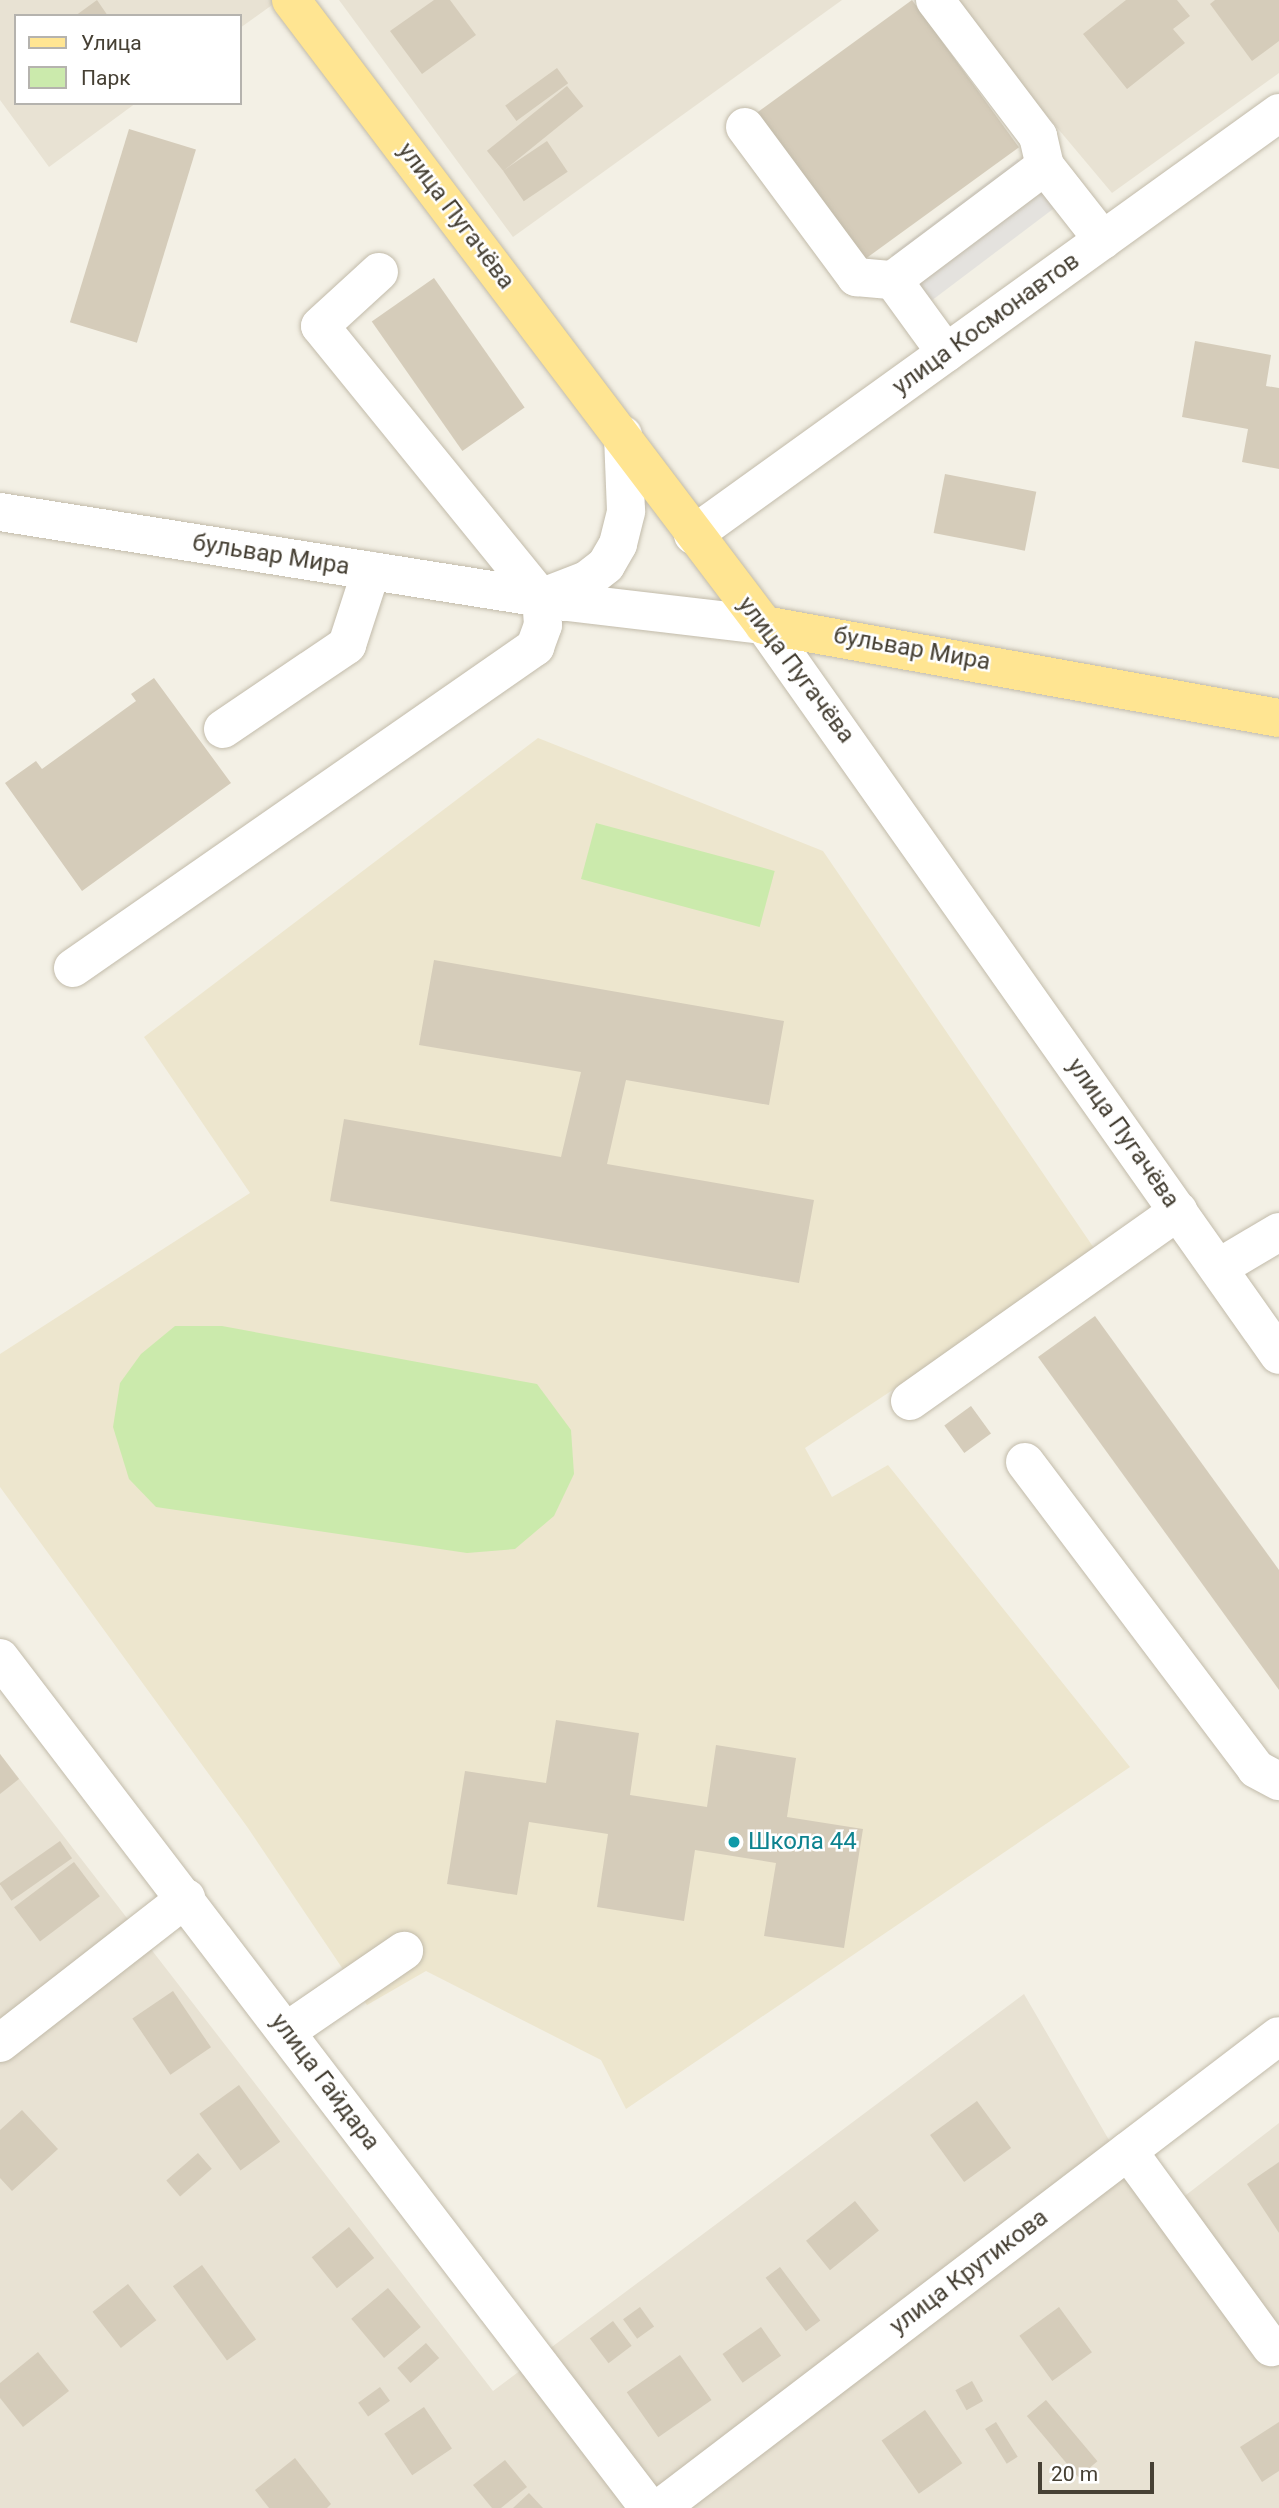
<!DOCTYPE html>
<html>
<head>
<meta charset="utf-8">
<style>
	body { margin:0 }
	#map { position:relative; width:1279px; height:2508px; overflow:hidden; background:#f3f0e5; font-family:Roboto,sans-serif }
	div>[style] { position:absolute }
	.residential>* { inset:0; background:#e8e2d3 }
	.education>* { inset:0; background:#ede6ce }
	.green>* { inset:0; background:#cbeaac; transform-origin:0 0 }
	.parking>* { inset:0; background:#e4e2de; transform-origin:0 0 }
	.building>* { inset:0; background:#d5ccba; transform-origin:0 0 }
	.roads { filter:drop-shadow(0 0 2px #c2bbaa) drop-shadow(0 0 2px #c2bbaa) }
	.minor>* { height:38px; margin:-19px; padding:0 19px; transform-origin:19px; border-radius:19px; background:#fff }
	.major>* { height:38px; margin:-19px; padding:0 19px; transform-origin:19px; border-radius:19px; background:#ffe592 }
	.dots>* { width:19px; height:19px; translate:-50% -50%; box-sizing:border-box; border:4px solid #fff; border-radius:50% }
	span { translate:-50% -50%; white-space:nowrap; text-align:center; line-height:1.15; -webkit-text-stroke:5px #fff; paint-order:stroke }
	.street-label { font-size:24px; color:#464034 }
	.culture-label { font-size:24px; color:#0d838f }
	.left { translate:0 -50%; text-align:left }
	.legend { position:absolute; left:14px; top:14px; width:228px; height:91px; box-sizing:border-box; background:#fff; border:2px solid #b5b3ae; margin:0; padding:9px 12px; list-style:none; font-size:21px; color:#464034 }
	.legend li { display:flex; align-items:center; gap:14px; height:35px }
	.legend b { width:35px; border:2px solid #b5b3ae }
	.scale { position:absolute; left:1038px; top:2462px; width:116px; height:32px; box-sizing:border-box; border:4px solid #464034; border-top:0; padding-left:9px; font-size:21px; line-height:24px; white-space:nowrap; color:#464034; -webkit-text-stroke:5px #fff; paint-order:stroke }
</style>
</head>
<body>
<div id="map">
	<div class="residential">
		<i style="clip-path:polygon(0 0,279px 0,240px 28px,240px 16px,16px 16px,16px 103px,136px 103px,49px 167px,0 100px)"></i>
		<i style="clip-path:polygon(339px 0,842px 0,513px 237px)"></i>
		<i style="clip-path:polygon(950px 0,1279px 0,1279px 73px,1112px 193px)"></i>
		<i style="clip-path:polygon(0 1754px,493px 2391px,1024px 1994px,1155px 2219px,1279px 2123px,1279px 2508px,0 2508px)"></i>
	</div>
	<div class="education">
		<i style="clip-path:polygon(538px 738px,823px 851px,1098px 1254px,805px 1448px,832px 1497px,888px 1465px,1130px 1767px,626px 2109px,601px 2060px,426px 1971px,367px 2005px,248px 1828px,0 1487px,0 1354px,250px 1193px,144px 1037px)"></i>
	</div>
	<div class="green">
		<i style="left:596px;top:823px;width:185px;height:58px;rotate:15deg"></i>
		<i style="clip-path:polygon(175px 1326px,222px 1326px,537px 1384px,571px 1430px,574px 1474px,554px 1516px,515px 1549px,467px 1553px,156px 1507px,129px 1479px,113px 1427px,120px 1383px,141px 1354px)"></i>
	</div>
	<div class="parking">
		<i style="left:1018px;top:159px;width:61px;height:159px;rotate:53deg"></i>
	</div>
	<div class="building">
		<i style="clip-path:polygon(97px 0,108px 16px,75px 16px)"></i>
		<i style="clip-path:polygon(434px 0,450px 0,476px 35px,422px 74px,390px 31px)"></i>
		<i style="left:912px;top:0;width:182px;height:201px;rotate:54deg"></i>
		<i style="clip-path:polygon(1126px 0,1177px 0,1190px 16px,1173px 29px,1185px 43px,1127px 89px,1083px 34px)"></i>
		<i style="clip-path:polygon(1215px 0,1279px 0,1279px 41px,1252px 61px,1210px 4px)"></i>
		<i style="left:557px;top:68px;width:19px;height:64px;rotate:54deg"></i>
		<i style="left:567px;top:86px;width:26px;height:103px;rotate:51deg"></i>
		<i style="left:129px;top:129px;width:70px;height:202px;rotate:17deg"></i>
		<i style="left:547px;top:141px;width:37px;height:53px;rotate:56deg"></i>
		<i style="left:434px;top:278px;width:158px;height:76px;rotate:55deg"></i>
		<i style="clip-path:polygon(1195px 341px,1271px 355px,1266px 386px,1279px 388px,1279px 469px,1242px 462px,1248px 429px,1182px 417px)"></i>
		<i style="left:945px;top:474px;width:93px;height:60px;rotate:11deg"></i>
		<i style="clip-path:polygon(154px 678px,231px 783px,82px 891px,5px 783px,36px 761px,42px 769px,136px 701px,131px 694px)"></i>
		<i style="clip-path:polygon(434px 960px,784px 1021px,769px 1105px,626px 1080px,607px 1164px,814px 1200px,799px 1283px,330px 1201px,344px 1119px,561px 1157px,581px 1072px,419px 1045px)"></i>
		<i style="clip-path:polygon(1095px 1316px,1279px 1570px,1279px 1690px,1038px 1357px)"></i>
		<i style="left:971px;top:1406px;width:34px;height:33px;rotate:54deg"></i>
		<i style="clip-path:polygon(556px 1720px,639px 1733px,630px 1795px,707px 1807px,716px 1745px,796px 1758px,787px 1817px,863px 1829px,844px 1948px,764px 1936px,776px 1863px,695px 1850px,684px 1921px,597px 1907px,608px 1834px,529px 1822px,517px 1895px,447px 1884px,465px 1771px,546px 1783px)"></i>
		<i style="clip-path:polygon(0 1754px,19px 1779px,0 1794px)"></i>
		<i style="left:60px;top:1841px;width:21px;height:74px;rotate:55deg"></i>
		<i style="left:74px;top:1862px;width:43px;height:75px;rotate:53deg"></i>
		<i style="left:173px;top:1991px;width:68px;height:49px;rotate:56deg"></i>
		<i style="left:239px;top:2085px;width:70px;height:49px;rotate:54deg"></i>
		<i style="left:977px;top:2101px;width:58px;height:58px;rotate:54deg"></i>
		<i style="clip-path:polygon(22px 2110px,58px 2149px,12px 2191px,0 2178px,0 2130px)"></i>
		<i style="left:198px;top:2153px;width:21px;height:42px;rotate:49deg"></i>
		<i style="clip-path:polygon(1279px 2162px,1279px 2233px,1247px 2184px)"></i>
		<i style="left:855px;top:2201px;width:38px;height:63px;rotate:51deg"></i>
		<i style="left:349px;top:2227px;width:40px;height:48px;rotate:51deg"></i>
		<i style="left:202px;top:2265px;width:92px;height:36px;rotate:54deg"></i>
		<i style="left:780px;top:2267px;width:67px;height:18px;rotate:53deg"></i>
		<i style="left:128px;top:2284px;width:46px;height:45px;rotate:52deg"></i>
		<i style="left:388px;top:2288px;width:51px;height:48px;rotate:50deg"></i>
		<i style="left:640px;top:2307px;width:24px;height:21px;rotate:54deg"></i>
		<i style="left:1059px;top:2307px;width:56px;height:49px;rotate:54deg"></i>
		<i style="left:613px;top:2321px;width:31px;height:29px;rotate:53deg"></i>
		<i style="left:761px;top:2327px;width:35px;height:47px;rotate:55deg"></i>
		<i style="left:426px;top:2343px;width:20px;height:38px;rotate:49deg"></i>
		<i style="clip-path:polygon(38px 2352px,69px 2391px,23px 2427px,0 2398px,0 2383px)"></i>
		<i style="left:680px;top:2355px;width:55px;height:65px;rotate:55deg"></i>
		<i style="left:972px;top:2381px;width:23px;height:19px;rotate:61deg"></i>
		<i style="left:380px;top:2387px;width:17px;height:27px;rotate:54deg"></i>
		<i style="left:1046px;top:2400px;width:80px;height:25px;rotate:50deg"></i>
		<i style="left:424px;top:2407px;width:50px;height:48px;rotate:56deg"></i>
		<i style="left:925px;top:2410px;width:65px;height:53px;rotate:55deg"></i>
		<i style="left:996px;top:2422px;width:41px;height:13px;rotate:58deg"></i>
		<i style="clip-path:polygon(1279px 2422px,1279px 2471px,1262px 2482px,1240px 2447px)"></i>
		<i style="clip-path:polygon(295px 2458px,331px 2504px,327px 2508px,269px 2508px,255px 2490px)"></i>
		<i style="clip-path:polygon(505px 2460px,527px 2487px,501px 2508px,492px 2508px,473px 2485px)"></i>
		<i style="clip-path:polygon(529px 2493px,543px 2508px,513px 2508px)"></i>
	</div>
	<div class="roads">
		<div class="minor">
			<i style="left:935px;top:0;width:171px;rotate:52.9deg"></i>
			<i style="left:1038px;top:136px;width:31px;rotate:77deg"></i>
			<i style="left:745px;top:127px;width:187px;rotate:53.5deg"></i>
			<i style="left:856px;top:277px;width:37px;rotate:5deg"></i>
			<i style="left:946px;top:353px;width:90px;rotate:-126deg"></i>
			<i style="left:893px;top:280px;width:190px;rotate:-36.9deg"></i>
			<i style="left:1045px;top:166px;width:94px;rotate:51.9deg"></i>
			<i style="left:0;top:512px;width:574px;rotate:9.02deg"></i>
			<i style="left:567px;top:602px;width:198px;rotate:6.7deg"></i>
			<i style="left:764px;top:625px;width:893px;rotate:54.8deg"></i>
			<i style="left:693px;top:535px;width:722px;rotate:-35.76deg"></i>
			<i style="left:543px;top:597px;width:47px;rotate:-21.1deg"></i>
			<i style="left:587px;top:580px;width:24px;rotate:-38deg"></i>
			<i style="left:606px;top:565px;width:24px;rotate:-60deg"></i>
			<i style="left:618px;top:544px;width:34px;rotate:-76deg"></i>
			<i style="left:626px;top:511px;width:76px;rotate:-92.3deg"></i>
			<i style="left:223px;top:729px;width:150px;rotate:-34.1deg"></i>
			<i style="left:347px;top:645px;width:78px;rotate:-72deg"></i>
			<i style="left:73px;top:968px;width:563px;rotate:-34.79deg"></i>
			<i style="left:535px;top:647px;width:23px;rotate:-70deg"></i>
			<i style="left:543px;top:625px;width:27px;rotate:-94deg"></i>
			<i style="left:541px;top:598px;width:350px;rotate:-129.1deg"></i>
			<i style="left:320px;top:326px;width:80px;rotate:-42.5deg"></i>
			<i style="left:1218px;top:1268px;width:71px;rotate:-30.5deg"></i>
			<i style="left:910px;top:1401px;width:329px;rotate:-35.3deg"></i>
			<i style="left:1025px;top:1462px;width:384px;rotate:53deg"></i>
			<i style="left:1256px;top:1769px;width:26px;rotate:28deg"></i>
			<i style="left:0;top:1658px;width:1069px;rotate:52.64deg"></i>
			<i style="left:287px;top:2031px;width:142px;rotate:-34.4deg"></i>
			<i style="left:0;top:2043px;width:236px;rotate:-37.9deg"></i>
			<i style="left:1128px;top:2151px;width:243px;rotate:53.9deg"></i>
			<i style="left:660px;top:2508px;width:778px;rotate:-37.33deg"></i>
		</div>
		<div class="major">
			<i style="left:291px;top:0;width:784px;rotate:52.88deg"></i>
			<i style="left:764px;top:625px;width:523px;rotate:10.24deg"></i>
		</div>
	</div>
	<div class="dots">
		<i style="left:734px;top:1842px;background:#0f9aa8"></i>
	</div>
	<div class="street-label">
		<span style="left:456px;top:216px;rotate:53deg">улица Пугачёва</span>
		<span style="left:986px;top:324px;rotate:-36deg">улица Космонавтов</span>
		<span style="left:271px;top:555px;rotate:9deg">бульвар Мира</span>
		<span style="left:912px;top:649px;rotate:10deg">бульвар Мира</span>
		<span style="left:796px;top:670px;rotate:53deg">улица Пугачёва</span>
		<span style="left:1123px;top:1133px;rotate:55deg">улица Пугачёва</span>
		<span style="left:325px;top:2082px;rotate:53deg">улица Гайдара</span>
		<span style="left:969px;top:2272px;rotate:-37deg">улица Крутикова</span>
	</div>
	<div class="culture-label">
		<span class="left" style="left:748px;top:1842px">Школа 44</span>
	</div>
	<ul class="legend">
	<li><b style="height:9px;background:#ffe592"></b>Улица</li>
	<li><b style="height:19px;background:#cbeaac"></b>Парк</li>
	</ul>
	<div class="scale">20 m</div>
</div>
</body>
</html>
